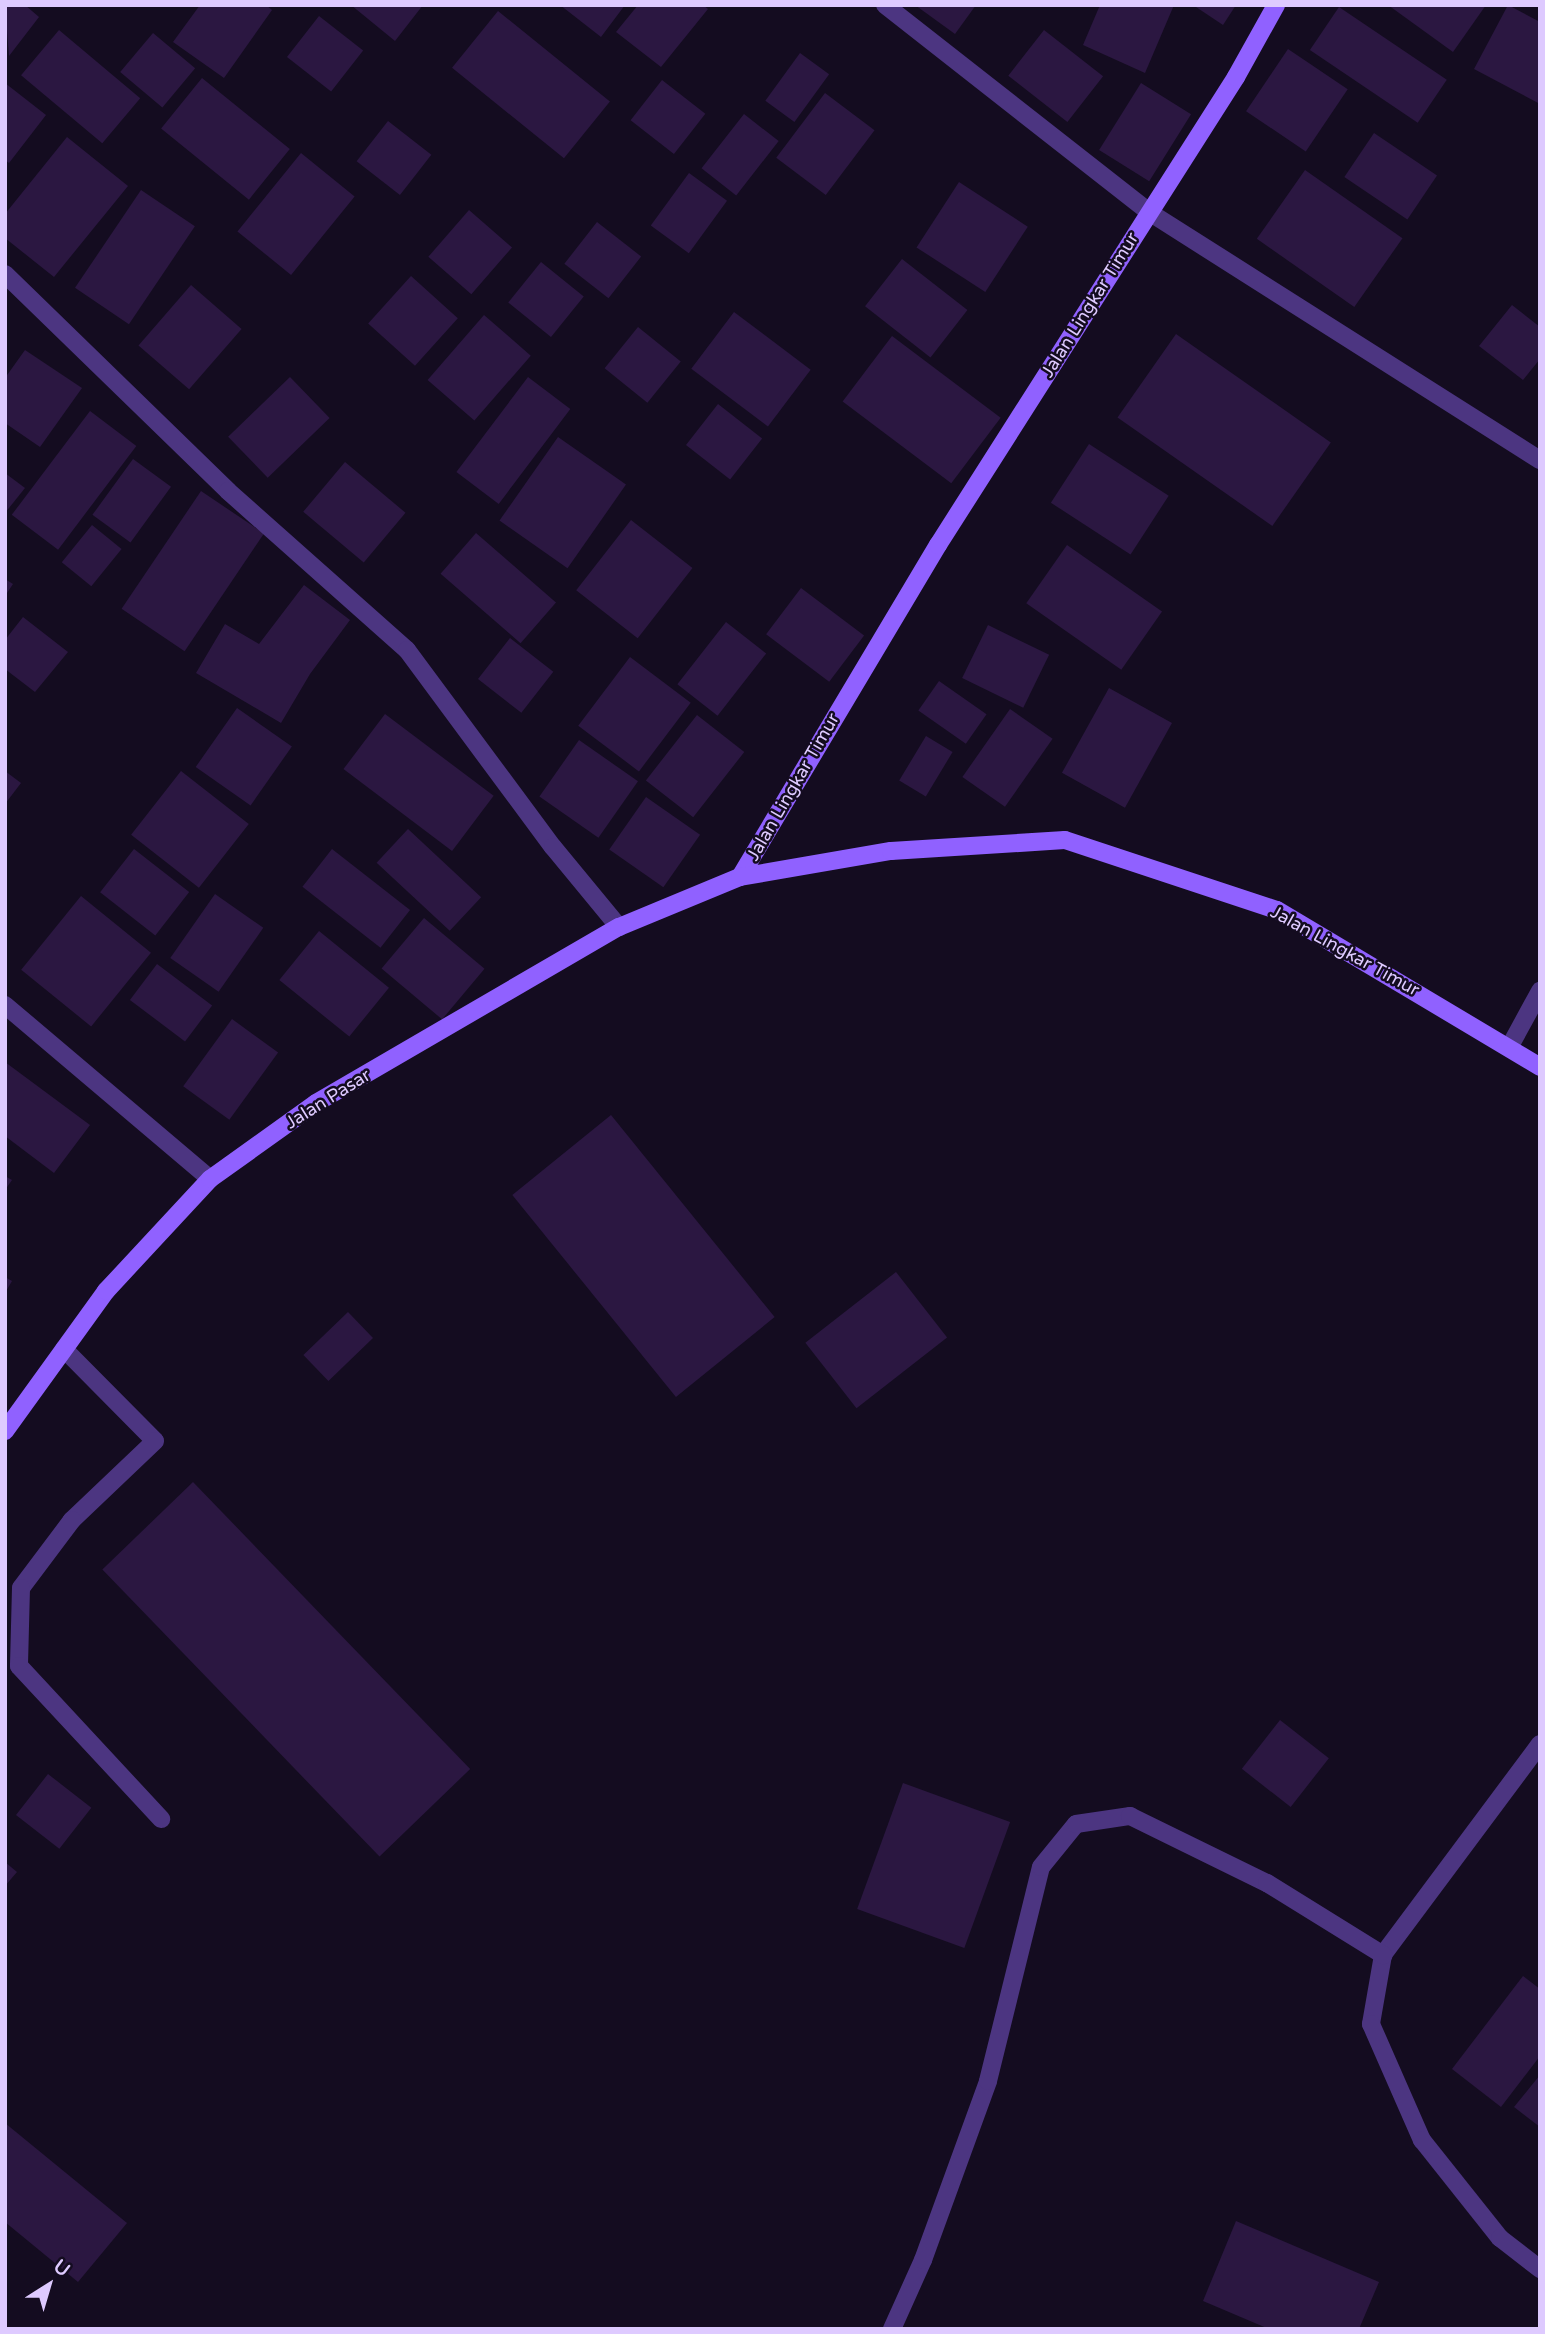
<!DOCTYPE html>
<html>
<head>
<meta charset="utf-8">
<style>
	body { margin:0 }
	#map { position:relative; width:1545px; height:2334px; overflow:hidden; background:#140c20; font-family:"Varela Round",sans-serif }
	div>[style] { position:absolute }
	.building>* { inset:0; background:#2b1741; transform-origin:0 0 }
	.lane>* { height:18px; margin:-9px; padding:0 9px; transform-origin:9px; border-radius:9px; background:#4c3581 }
	.street>* { height:18px; margin:-9px; padding:0 9px; transform-origin:9px; border-radius:9px; background:#4c3581 }
	.secondary>* { height:18px; margin:-9px; padding:0 9px; transform-origin:9px; border-radius:9px; background:#9061ff }
	span { translate:-50% -50%; white-space:nowrap; text-align:center; line-height:1.15; -webkit-text-stroke:5px #140c20; paint-order:stroke }
	.street-label { font-size:18px; color:#decaff }
	.frame { position:absolute; inset:0; border:7px solid #decaff; pointer-events:none }
	.north { position:absolute; left:14px; top:2250px; width:70px; height:70px; -webkit-text-stroke:5px #140c20; paint-order:stroke; rotate:37deg; font-size:19px; font-weight:700; line-height:28px; text-align:center; color:#decaff }
	.north::after { content:''; display:block; margin:auto; width:24px; height:32px; background:#decaff; clip-path:polygon(50% 0,100% 100%,50% 72%,0 100%) }
</style>
</head>
<body>
<div id="map">
	<div class="building">
		<i style="clip-path:polygon(5px 5px,25px 5px,39px 17px,9px 56px)"></i>
		<i style="clip-path:polygon(200px 5px,266px 5px,272px 10px,224px 78px,173px 42px)"></i>
		<i style="clip-path:polygon(351px 5px,423px 5px,395px 41px)"></i>
		<i style="clip-path:polygon(560px 5px,625px 5px,601px 37px)"></i>
		<i style="clip-path:polygon(638px 5px,703px 5px,708px 9px,661px 67px,616px 32px)"></i>
		<i style="clip-path:polygon(915px 5px,976px 5px,955px 34px)"></i>
		<i style="clip-path:polygon(1100px 5px,1174px 5px,1145px 73px,1083px 45px)"></i>
		<i style="clip-path:polygon(1193px 5px,1236px 5px,1223px 25px)"></i>
		<i style="clip-path:polygon(1388px 5px,1486px 5px,1453px 52px)"></i>
		<i style="clip-path:polygon(1508px 5px,1540px 22px,1540px 104px,1474px 69px)"></i>
		<i style="left:1339px;top:7px;width:130px;height:52px;rotate:34deg"></i>
		<i style="left:498px;top:11px;width:144px;height:73px;rotate:39deg"></i>
		<i style="left:319px;top:16px;width:56px;height:52px;rotate:38deg"></i>
		<i style="left:59px;top:30px;width:106px;height:59px;rotate:40deg"></i>
		<i style="left:1044px;top:30px;width:75px;height:58px;rotate:38deg"></i>
		<i style="left:153px;top:33px;width:55px;height:51px;rotate:40deg"></i>
		<i style="left:1288px;top:49px;width:72px;height:75px;rotate:34deg"></i>
		<i style="left:800px;top:53px;width:36px;height:59px;rotate:36deg"></i>
		<i style="left:202px;top:78px;width:113px;height:65px;rotate:39deg"></i>
		<i style="left:662px;top:80px;width:55px;height:51px;rotate:38deg"></i>
		<i style="clip-path:polygon(5px 83px,46px 115px,9px 163px,5px 160px)"></i>
		<i style="left:1141px;top:83px;width:59px;height:79px;rotate:32deg"></i>
		<i style="left:825px;top:93px;width:62px;height:81px;rotate:37deg"></i>
		<i style="left:744px;top:114px;width:44px;height:69px;rotate:38deg"></i>
		<i style="left:388px;top:121px;width:55px;height:51px;rotate:38deg"></i>
		<i style="left:1374px;top:133px;width:76px;height:53px;rotate:34deg"></i>
		<i style="clip-path:polygon(67px 137px,128px 186px,54px 277px,5px 238px,5px 214px)"></i>
		<i style="left:301px;top:153px;width:69px;height:101px;rotate:39deg"></i>
		<i style="left:1305px;top:170px;width:119px;height:84px;rotate:35deg"></i>
		<i style="left:689px;top:173px;width:47px;height:65px;rotate:36deg"></i>
		<i style="left:959px;top:182px;width:82px;height:78px;rotate:33deg"></i>
		<i style="left:141px;top:190px;width:65px;height:118px;rotate:34deg"></i>
		<i style="left:469px;top:210px;width:57px;height:62px;rotate:41deg"></i>
		<i style="left:597px;top:222px;width:56px;height:53px;rotate:38deg"></i>
		<i style="left:902px;top:259px;width:83px;height:60px;rotate:38deg"></i>
		<i style="left:541px;top:262px;width:55px;height:52px;rotate:39deg"></i>
		<i style="left:411px;top:276px;width:63px;height:64px;rotate:42deg"></i>
		<i style="left:191px;top:285px;width:67px;height:80px;rotate:41deg"></i>
		<i style="clip-path:polygon(1512px 305px,1540px 327px,1540px 359px,1523px 380px,1479px 346px)"></i>
		<i style="left:734px;top:312px;width:96px;height:71px;rotate:37deg"></i>
		<i style="left:484px;top:315px;width:62px;height:86px;rotate:41deg"></i>
		<i style="left:638px;top:327px;width:55px;height:53px;rotate:39deg"></i>
		<i style="left:1176px;top:334px;width:189px;height:102px;rotate:35deg"></i>
		<i style="left:892px;top:336px;width:136px;height:82px;rotate:37deg"></i>
		<i style="clip-path:polygon(25px 350px,82px 388px,40px 447px,5px 423px,5px 378px)"></i>
		<i style="left:290px;top:377px;width:57px;height:86px;rotate:46deg"></i>
		<i style="left:528px;top:377px;width:53px;height:119px;rotate:37deg"></i>
		<i style="left:718px;top:404px;width:56px;height:52px;rotate:38deg"></i>
		<i style="left:90px;top:411px;width:58px;height:130px;rotate:37deg"></i>
		<i style="left:558px;top:437px;width:83px;height:102px;rotate:35deg"></i>
		<i style="left:1089px;top:444px;width:95px;height:70px;rotate:33deg"></i>
		<i style="left:133px;top:459px;width:47px;height:69px;rotate:36deg"></i>
		<i style="left:345px;top:462px;width:79px;height:65px;rotate:40deg"></i>
		<i style="clip-path:polygon(5px 473px,25px 488px,5px 513px)"></i>
		<i style="left:201px;top:491px;width:76px;height:142px;rotate:34deg"></i>
		<i style="left:631px;top:520px;width:78px;height:89px;rotate:38deg"></i>
		<i style="left:92px;top:525px;width:38px;height:48px;rotate:39deg"></i>
		<i style="left:476px;top:533px;width:106px;height:54px;rotate:41deg"></i>
		<i style="left:1067px;top:545px;width:116px;height:71px;rotate:35deg"></i>
		<i style="clip-path:polygon(5px 579px,13px 584px,5px 596px)"></i>
		<i style="clip-path:polygon(304px 585px,350px 620px,310px 674px,281px 723px,196px 673px,225px 624px,259px 644px)"></i>
		<i style="left:801px;top:588px;width:79px;height:58px;rotate:37deg"></i>
		<i style="clip-path:polygon(23px 617px,68px 652px,35px 692px,5px 669px,5px 640px)"></i>
		<i style="left:726px;top:622px;width:51px;height:79px;rotate:38deg"></i>
		<i style="left:988px;top:625px;width:68px;height:59px;rotate:26deg"></i>
		<i style="left:510px;top:638px;width:55px;height:52px;rotate:38deg"></i>
		<i style="left:630px;top:657px;width:76px;height:86px;rotate:37deg"></i>
		<i style="left:939px;top:681px;width:58px;height:36px;rotate:35deg"></i>
		<i style="left:1109px;top:688px;width:72px;height:97px;rotate:29deg"></i>
		<i style="left:237px;top:708px;width:67px;height:72px;rotate:35deg"></i>
		<i style="left:1010px;top:709px;width:52px;height:83px;rotate:35deg"></i>
		<i style="left:385px;top:714px;width:136px;height:69px;rotate:37deg"></i>
		<i style="left:697px;top:715px;width:60px;height:83px;rotate:38deg"></i>
		<i style="left:926px;top:736px;width:31px;height:52px;rotate:31deg"></i>
		<i style="left:579px;top:740px;width:72px;height:69px;rotate:35deg"></i>
		<i style="clip-path:polygon(5px 771px,21px 783px,5px 804px)"></i>
		<i style="left:181px;top:771px;width:86px;height:81px;rotate:38deg"></i>
		<i style="left:646px;top:797px;width:66px;height:64px;rotate:35deg"></i>
		<i style="left:408px;top:829px;width:100px;height:46px;rotate:43deg"></i>
		<i style="left:134px;top:849px;width:70px;height:55px;rotate:38deg"></i>
		<i style="left:332px;top:849px;width:99px;height:48px;rotate:38deg"></i>
		<i style="left:215px;top:894px;width:59px;height:78px;rotate:35deg"></i>
		<i style="left:81px;top:896px;width:90px;height:95px;rotate:39deg"></i>
		<i style="left:424px;top:918px;width:79px;height:66px;rotate:40deg"></i>
		<i style="left:319px;top:931px;width:90px;height:63px;rotate:39deg"></i>
		<i style="left:157px;top:964px;width:69px;height:45px;rotate:37deg"></i>
		<i style="left:232px;top:1019px;width:57px;height:83px;rotate:36deg"></i>
		<i style="clip-path:polygon(5px 1062px,90px 1125px,54px 1173px,5px 1136px)"></i>
		<i style="left:611px;top:1115px;width:260px;height:127px;rotate:51deg"></i>
		<i style="clip-path:polygon(5px 1176px,12px 1180px,5px 1190px)"></i>
		<i style="left:896px;top:1272px;width:83px;height:115px;rotate:52deg"></i>
		<i style="clip-path:polygon(5px 1277px,12px 1281px,5px 1293px)"></i>
		<i style="left:348px;top:1312px;width:36px;height:62px;rotate:46deg"></i>
		<i style="left:193px;top:1482px;width:399px;height:126px;rotate:46deg"></i>
		<i style="left:1280px;top:1720px;width:62px;height:62px;rotate:38deg"></i>
		<i style="left:48px;top:1774px;width:55px;height:52px;rotate:38deg"></i>
		<i style="left:903px;top:1783px;width:114px;height:134px;rotate:20deg"></i>
		<i style="clip-path:polygon(5px 1862px,17px 1872px,5px 1886px)"></i>
		<i style="clip-path:polygon(1523px 1976px,1540px 1989px,1540px 2056px,1501px 2107px,1452px 2069px)"></i>
		<i style="clip-path:polygon(1540px 2075px,1540px 2127px,1514px 2107px)"></i>
		<i style="clip-path:polygon(5px 2123px,127px 2223px,78px 2282px,5px 2222px)"></i>
		<i style="clip-path:polygon(1236px 2221px,1379px 2282px,1359px 2329px,1269px 2329px,1203px 2301px)"></i>
	</div>
	<div class="lane">
		<i style="left:64px;top:1349px;width:129px;rotate:45.3deg"></i>
		<i style="left:155px;top:1441px;width:115px;rotate:136.4deg"></i>
		<i style="left:72px;top:1520px;width:85px;rotate:126.9deg"></i>
		<i style="left:21px;top:1588px;width:78px;rotate:91.5deg"></i>
		<i style="left:19px;top:1666px;width:209px;rotate:47.1deg"></i>
	</div>
	<div class="street">
		<i style="left:885px;top:5px;width:335px;rotate:38.1deg"></i>
		<i style="left:1149px;top:212px;width:463px;rotate:32.4deg"></i>
		<i style="left:5px;top:274px;width:311px;rotate:44.2deg"></i>
		<i style="left:228px;top:491px;width:239px;rotate:41.6deg"></i>
		<i style="left:407px;top:650px;width:245px;rotate:53.5deg"></i>
		<i style="left:553px;top:847px;width:104px;rotate:50.5deg"></i>
		<i style="left:5px;top:1005px;width:269px;rotate:40.3deg"></i>
		<i style="left:1510px;top:1046px;width:63px;rotate:-61.4deg"></i>
		<i style="left:1540px;top:1744px;width:263px;rotate:126.7deg"></i>
		<i style="left:1383px;top:1955px;width:70px;rotate:99.9deg"></i>
		<i style="left:1371px;top:2024px;width:127px;rotate:66.3deg"></i>
		<i style="left:1422px;top:2140px;width:125px;rotate:51.5deg"></i>
		<i style="left:1500px;top:2238px;width:51px;rotate:37.8deg"></i>
		<i style="left:892px;top:2329px;width:76px;rotate:-65.8deg"></i>
		<i style="left:923px;top:2260px;width:190px;rotate:-70deg"></i>
		<i style="left:988px;top:2081px;width:220px;rotate:-76.1deg"></i>
		<i style="left:1041px;top:1867px;width:55px;rotate:-50.9deg"></i>
		<i style="left:1076px;top:1824px;width:55px;rotate:-8.4deg"></i>
		<i style="left:1130px;top:1816px;width:153px;rotate:26.1deg"></i>
		<i style="left:1267px;top:1883px;width:137px;rotate:31.8deg"></i>
	</div>
	<div class="secondary">
		<i style="left:740px;top:877px;width:387px;rotate:-59.2deg"></i>
		<i style="left:938px;top:545px;width:555px;rotate:-57.51deg"></i>
		<i style="left:1236px;top:77px;width:82px;rotate:-60.9deg"></i>
		<i style="left:5px;top:1431px;width:173px;rotate:-54.2deg"></i>
		<i style="left:106px;top:1291px;width:153px;rotate:-47.1deg"></i>
		<i style="left:210px;top:1179px;width:130px;rotate:-35.6deg"></i>
		<i style="left:316px;top:1103px;width:350px;rotate:-30.2deg"></i>
		<i style="left:619px;top:927px;width:131px;rotate:-22.5deg"></i>
		<i style="left:740px;top:877px;width:153px;rotate:-9.8deg"></i>
		<i style="left:891px;top:851px;width:174px;rotate:-3.6deg"></i>
		<i style="left:1065px;top:840px;width:223px;rotate:18.3deg"></i>
		<i style="left:1277px;top:910px;width:306px;rotate:30.8deg"></i>
	</div>
	<div class="street-label">
		<span style="left:1090px;top:305px;rotate:-58deg">Jalan Lingkar Timur</span>
		<span style="left:793px;top:787px;rotate:-60deg">Jalan Lingkar Timur</span>
		<span style="left:1345px;top:951px;rotate:29deg">Jalan Lingkar Timur</span>
		<span style="left:328px;top:1099px;rotate:-32deg">Jalan Pasar</span>
	</div>
	<div class="frame"></div>
	<div class="north">U</div>
</div>
</body>
</html>
